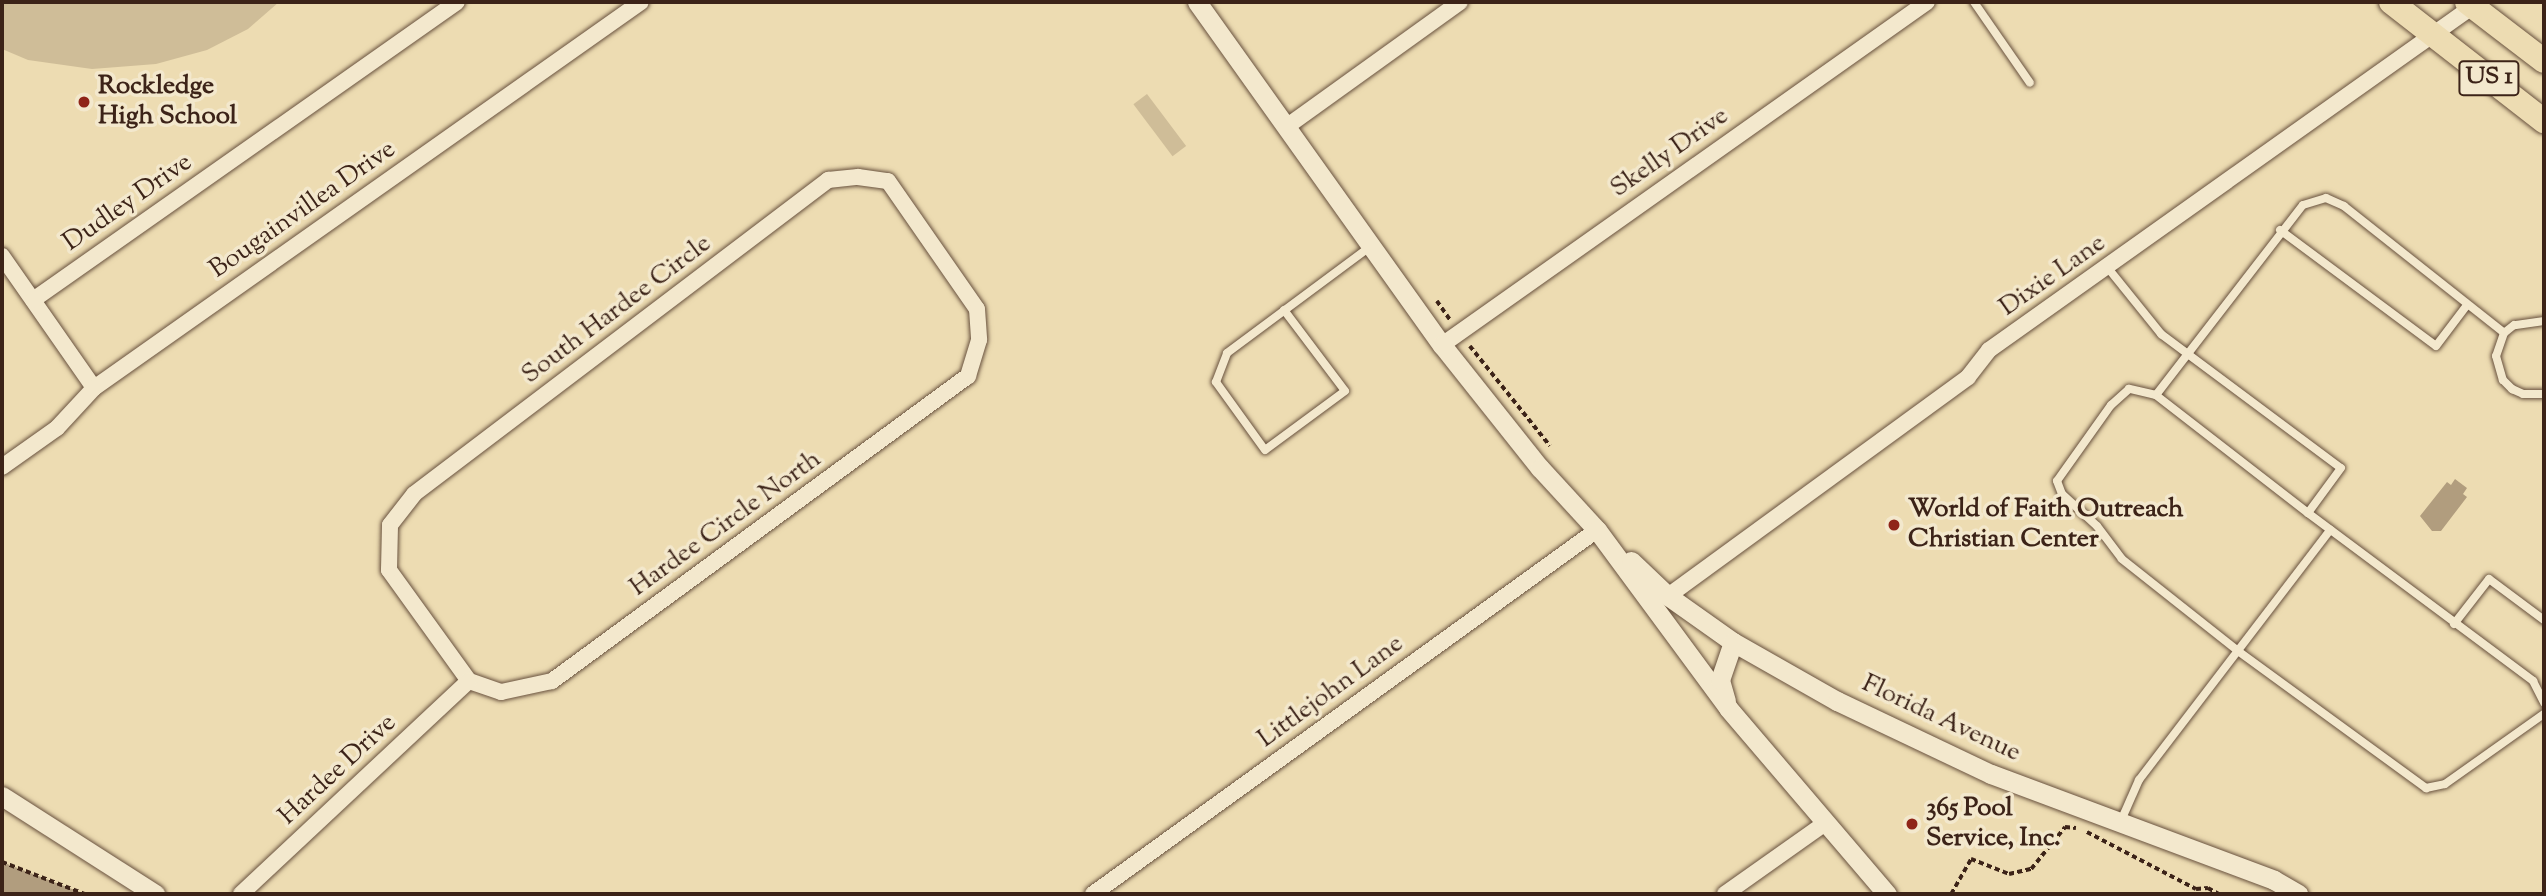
<!DOCTYPE html>
<html>
<head>
<meta charset="utf-8">
<style>
	body { margin:0 }
	#map { position:relative; width:2546px; height:896px; overflow:hidden; background:#eddcb2; font-family:"Sorts Mill Goudy",serif }
	div>[style] { position:absolute }
	.green>* { inset:0; background:#cfbd98; transform-origin:0 0 }
	.water>* { inset:0; background:#b19d7e }
	.path>* { height:3.5px; margin-top:-1.75px; transform-origin:0; background:repeating-linear-gradient(90deg,#3c2318 0 5px,transparent 0 8.5px) }
	.roads { filter:drop-shadow(0 0 2px #68513e) drop-shadow(0 0 2px #68513e) }
	.service>* { height:8px; margin:-4px; padding:0 4px; transform-origin:4px; border-radius:4px; background:#f3e8cd }
	.minor>* { height:16px; margin:-8px; padding:0 8px; transform-origin:8px; border-radius:8px; background:#f3e8cd }
	.tertiary>* { height:19px; margin:-9.5px; padding:0 9.5px; transform-origin:9.5px; border-radius:9.5px; background:#f3e8cd }
	.primary>* { height:24px; margin:-12px; padding:0 12px; transform-origin:12px; border-radius:12px; background:#eddcb2 }
	.dots>* { width:19px; height:19px; translate:-50% -50%; box-sizing:border-box; border:4px solid #f3e8cd; border-radius:50% }
	span { translate:-50% -50%; white-space:nowrap; text-align:center; line-height:1.15; -webkit-text-stroke:7px #f3e8cd; paint-order:stroke }
	.shield-label span { padding:2px 5px; background:#f3e8cd; border:2px solid; border-radius:5px; -webkit-text-stroke-width:0 }
	.shield-label { font-size:24px; color:#3c2318; font-weight:700 }
	.poi-label { font-size:26px; color:#3c2318; font-weight:700 }
	.left { translate:0 -50%; text-align:left }
	.street-label { font-size:26px; color:#3c2318 }
	.frame { position:absolute; inset:0; border:4px solid #3c2318; pointer-events:none }
</style>
</head>
<body>
<div id="map">
	<div class="green">
		<i style="clip-path:polygon(2px 2px,279px 2px,248px 29px,207px 50px,156px 64px,92px 69px,28px 60px,2px 49px)"></i>
		<i style="left:1147px;top:94px;width:65px;height:17px;rotate:53deg"></i>
	</div>
	<div class="water">
		<i style="clip-path:polygon(2455px 479px,2467px 488px,2463px 494px,2467px 497px,2441px 531px,2432px 531px,2420px 516px,2447px 482px,2451px 485px)"></i>
		<i style="clip-path:polygon(2px 862px,85px 894px,2px 894px)"></i>
	</div>
	<div class="path">
		<i style="left:1437px;top:301px;width:24px;rotate:55deg"></i>
		<i style="left:1470px;top:346px;width:128px;rotate:51.3deg"></i>
		<i style="left:2087px;top:832px;width:123px;rotate:27.6deg"></i>
		<i style="left:2196px;top:889px;width:12px;rotate:-5deg"></i>
		<i style="left:2208px;top:888px;width:13px;rotate:29deg"></i>
		<i style="left:2px;top:862px;width:89px;rotate:21.1deg"></i>
		<i style="left:1951px;top:894px;width:40px;rotate:-60.3deg"></i>
		<i style="left:1971px;top:859px;width:41px;rotate:21.5deg"></i>
		<i style="left:2009px;top:874px;width:23px;rotate:-13deg"></i>
		<i style="left:2031px;top:869px;width:54px;rotate:-51deg"></i>
		<i style="left:2065px;top:827px;width:11px;rotate:5deg"></i>
	</div>
	<div class="roads">
		<div class="service">
			<i style="left:1974px;top:2px;width:98px;rotate:55.3deg"></i>
			<i style="left:2280px;top:230px;width:194px;rotate:36.6deg"></i>
			<i style="left:2436px;top:346px;width:51px;rotate:-52.9deg"></i>
			<i style="left:2108px;top:268px;width:85px;rotate:51.2deg"></i>
			<i style="left:2161px;top:334px;width:224px;rotate:36.7deg"></i>
			<i style="left:2341px;top:468px;width:56px;rotate:126.3deg"></i>
			<i style="left:2308px;top:513px;width:281px;rotate:36.7deg"></i>
			<i style="left:2533px;top:681px;width:25px;rotate:63deg"></i>
			<i style="left:1284px;top:310px;width:101px;rotate:53deg"></i>
			<i style="left:1345px;top:391px;width:99px;rotate:143.6deg"></i>
			<i style="left:1265px;top:450px;width:84px;rotate:-125.8deg"></i>
			<i style="left:1216px;top:382px;width:31px;rotate:-69deg"></i>
			<i style="left:1227px;top:353px;width:179px;rotate:-36.6deg"></i>
			<i style="left:2544px;top:321px;width:30px;rotate:172deg"></i>
			<i style="left:2514px;top:325px;width:13px;rotate:141deg"></i>
			<i style="left:2504px;top:333px;width:24px;rotate:109deg"></i>
			<i style="left:2496px;top:356px;width:25px;rotate:74deg"></i>
			<i style="left:2503px;top:380px;width:13px;rotate:45deg"></i>
			<i style="left:2512px;top:389px;width:12px;rotate:24deg"></i>
			<i style="left:2523px;top:394px;width:21px"></i>
			<i style="left:2156px;top:395px;width:28px;rotate:-167deg"></i>
			<i style="left:2129px;top:389px;width:24px;rotate:138deg"></i>
			<i style="left:2111px;top:405px;width:93px;rotate:125.4deg"></i>
			<i style="left:2057px;top:481px;width:14px;rotate:69deg"></i>
			<i style="left:2062px;top:494px;width:47px;rotate:42.4deg"></i>
			<i style="left:2097px;top:526px;width:41px;rotate:52.9deg"></i>
			<i style="left:2122px;top:559px;width:148px;rotate:38.4deg"></i>
			<i style="left:2238px;top:651px;width:233px;rotate:36.1deg"></i>
			<i style="left:2426px;top:788px;width:19px;rotate:-12deg"></i>
			<i style="left:2445px;top:784px;width:121px;rotate:-35.3deg"></i>
			<i style="left:2308px;top:513px;width:192px;rotate:-142.2deg"></i>
			<i style="left:2156px;top:395px;width:240px;rotate:-52.3deg"></i>
			<i style="left:2303px;top:205px;width:24px;rotate:-17deg"></i>
			<i style="left:2326px;top:198px;width:20px;rotate:24deg"></i>
			<i style="left:2344px;top:206px;width:204px;rotate:38.4deg"></i>
			<i style="left:2454px;top:624px;width:57px;rotate:-52.1deg"></i>
			<i style="left:2489px;top:579px;width:69px;rotate:36.7deg"></i>
			<i style="left:2120px;top:823px;width:47px;rotate:-66.2deg"></i>
			<i style="left:2139px;top:780px;width:315px;rotate:-52.6deg"></i>
		</div>
		<div class="minor">
			<i style="left:1286px;top:127px;width:214px;rotate:-35.7deg"></i>
			<i style="left:858px;top:177px;width:30px;rotate:8deg"></i>
			<i style="left:888px;top:181px;width:156px;rotate:55.2deg"></i>
			<i style="left:977px;top:309px;width:31px;rotate:86deg"></i>
			<i style="left:979px;top:340px;width:38px;rotate:107deg"></i>
			<i style="left:968px;top:376px;width:516px;rotate:143.75deg"></i>
			<i style="left:552px;top:681px;width:52px;rotate:167.8deg"></i>
			<i style="left:501px;top:692px;width:34px;rotate:-161deg"></i>
			<i style="left:469px;top:681px;width:137px;rotate:-125.8deg"></i>
			<i style="left:389px;top:570px;width:45px;rotate:-88.7deg"></i>
			<i style="left:390px;top:525px;width:39px;rotate:-52deg"></i>
			<i style="left:414px;top:494px;width:520px;rotate:-37.18deg"></i>
			<i style="left:828px;top:180px;width:30px;rotate:-6deg"></i>
			<i style="left:2px;top:256px;width:161px;rotate:55.1deg"></i>
			<i style="left:33px;top:300px;width:518px;rotate:-35.1deg"></i>
			<i style="left:1442px;top:345px;width:594px;rotate:-35.27deg"></i>
			<i style="left:2px;top:467px;width:67px;rotate:-35.3deg"></i>
			<i style="left:57px;top:428px;width:54px;rotate:-47.2deg"></i>
			<i style="left:94px;top:388px;width:669px;rotate:-35.21deg"></i>
			<i style="left:1668px;top:596px;width:371px;rotate:-36.1deg"></i>
			<i style="left:1968px;top:377px;width:34px;rotate:-52deg"></i>
			<i style="left:1989px;top:350px;width:594px;rotate:-35.4deg"></i>
			<i style="left:241px;top:894px;width:312px;rotate:-43.1deg"></i>
			<i style="left:1093px;top:894px;width:622px;rotate:-35.84deg"></i>
			<i style="left:1725px;top:894px;width:121px;rotate:-35.3deg"></i>
		</div>
		<div class="tertiary">
			<i style="left:1197px;top:2px;width:422px;rotate:54.5deg"></i>
			<i style="left:1442px;top:345px;width:157px;rotate:51.5deg"></i>
			<i style="left:1540px;top:468px;width:84px;rotate:47.4deg"></i>
			<i style="left:1597px;top:530px;width:221px;rotate:53.6deg"></i>
			<i style="left:1728px;top:708px;width:245px;rotate:49.5deg"></i>
			<i style="left:1631px;top:561px;width:51px;rotate:43.4deg"></i>
			<i style="left:1668px;top:596px;width:80px;rotate:35.3deg"></i>
			<i style="left:1733px;top:642px;width:120px;rotate:29.6deg"></i>
			<i style="left:1837px;top:701px;width:170px;rotate:25.4deg"></i>
			<i style="left:1991px;top:774px;width:302px;rotate:20.5deg"></i>
			<i style="left:2274px;top:880px;width:28px;rotate:30deg"></i>
			<i style="left:1726px;top:701px;width:22px;rotate:-106deg"></i>
			<i style="left:1720px;top:680px;width:40px;rotate:-71.1deg"></i>
			<i style="left:2px;top:796px;width:182px;rotate:32.6deg"></i>
		</div>
		<div class="primary">
			<i style="left:2391px;top:2px;width:194px;rotate:37.9deg"></i>
			<i style="left:2467px;top:2px;width:97px;rotate:37.5deg"></i>
		</div>
	</div>
	<div class="dots">
		<i style="left:84px;top:102px;background:#8f2418"></i>
		<i style="left:1894px;top:525px;background:#8f2418"></i>
		<i style="left:1912px;top:824px;background:#8f2418"></i>
	</div>
	<div class="shield-label">
		<span style="left:2489px;top:78px">US 1</span>
	</div>
	<div class="poi-label">
		<span class="left" style="left:98px;top:102px">Rockledge<br>High School</span>
		<span class="left" style="left:1908px;top:525px">World of Faith Outreach<br>Christian Center</span>
		<span class="left" style="left:1926px;top:824px">365 Pool<br>Service, Inc.</span>
	</div>
	<div class="street-label">
		<span style="left:1670px;top:153px;rotate:-35deg">Skelly Drive</span>
		<span style="left:128px;top:203px;rotate:-35deg">Dudley Drive</span>
		<span style="left:303px;top:210px;rotate:-35deg">Bougainvillea Drive</span>
		<span style="left:2053px;top:276px;rotate:-35deg">Dixie Lane</span>
		<span style="left:617px;top:310px;rotate:-37deg">South Hardee Circle</span>
		<span style="left:726px;top:524px;rotate:-36deg">Hardee Circle North</span>
		<span style="left:1331px;top:692px;rotate:-36deg">Littlejohn Lane</span>
		<span style="left:1941px;top:719px;rotate:25deg">Florida Avenue</span>
		<span style="left:338px;top:770px;rotate:-43deg">Hardee Drive</span>
	</div>
	<div class="frame"></div>
</div>
</body>
</html>
